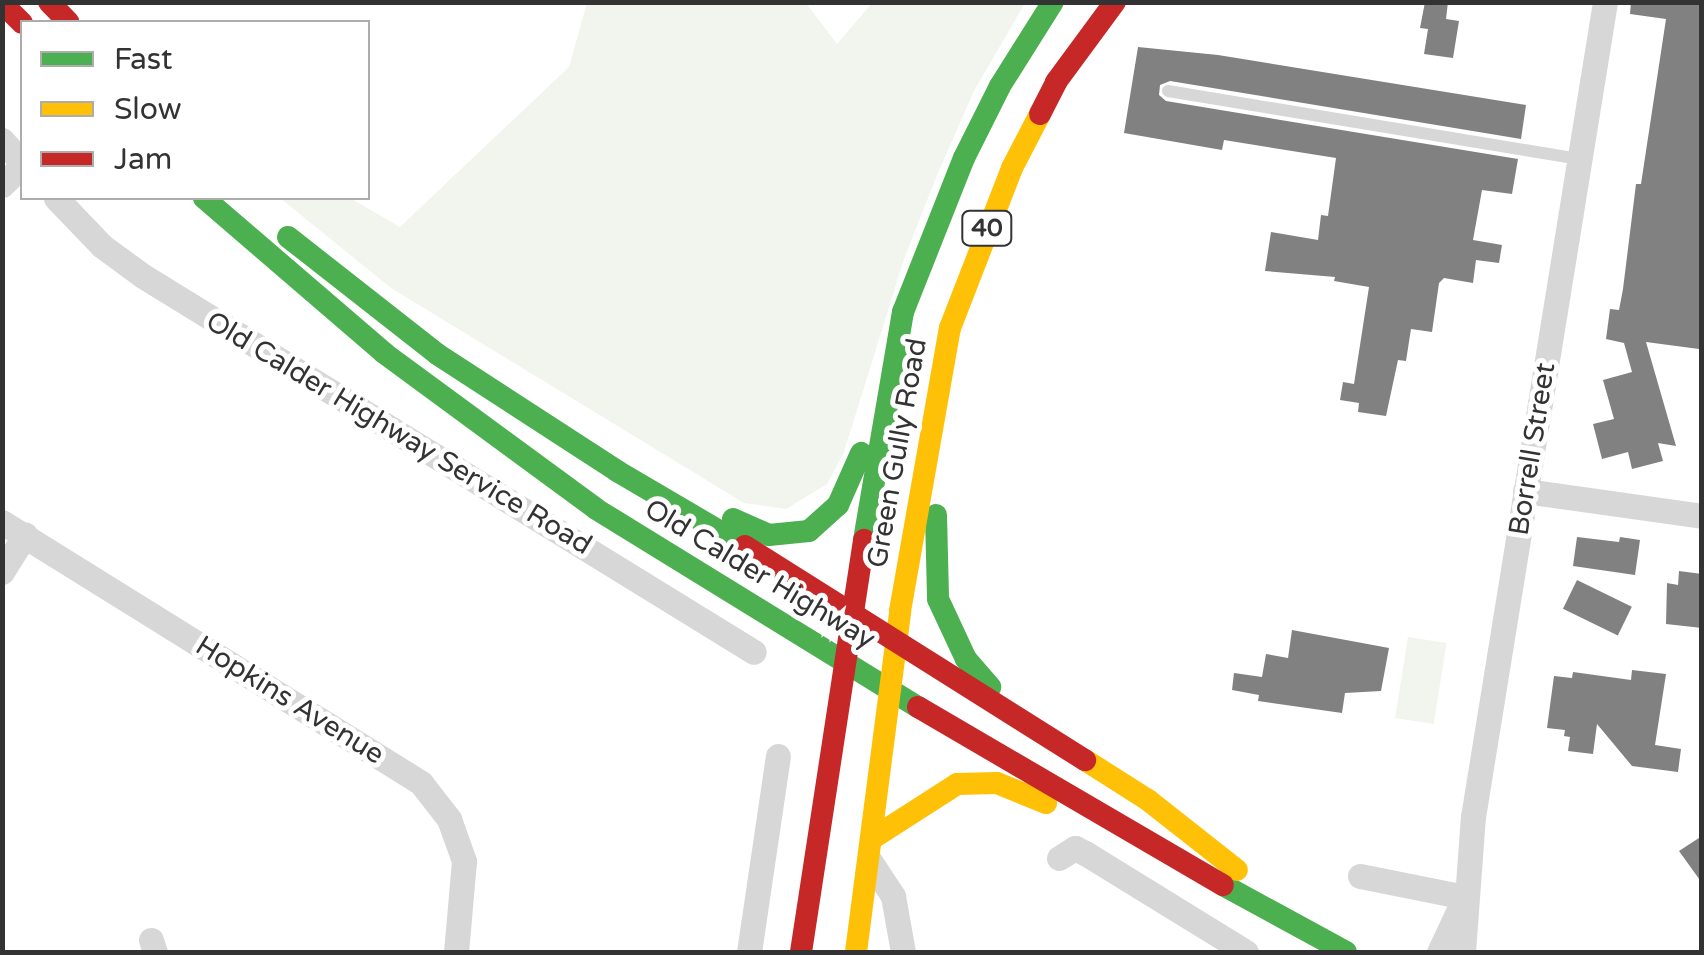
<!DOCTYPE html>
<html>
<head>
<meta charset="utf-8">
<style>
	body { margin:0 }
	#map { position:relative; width:1704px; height:955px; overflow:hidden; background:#fff; font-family:"Varela Round",sans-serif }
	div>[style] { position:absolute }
	.green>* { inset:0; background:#f1f5ed; transform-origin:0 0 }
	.building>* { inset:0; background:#818181; transform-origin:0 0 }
	.lane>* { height:12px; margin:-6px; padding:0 6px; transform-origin:6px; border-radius:6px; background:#d7d7d7 }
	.street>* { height:25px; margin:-12.5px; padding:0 12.5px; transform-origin:12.5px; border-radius:12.5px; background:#d7d7d7 }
	.fast>* { height:22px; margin:-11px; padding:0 11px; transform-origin:11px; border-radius:11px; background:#4caf50 }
	.slow>* { height:22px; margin:-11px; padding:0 11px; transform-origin:11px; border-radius:11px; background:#ffc107 }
	.jam>* { height:22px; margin:-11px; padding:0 11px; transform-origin:11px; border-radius:11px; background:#c62828 }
	span { translate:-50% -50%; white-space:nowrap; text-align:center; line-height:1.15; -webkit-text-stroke:10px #fff; paint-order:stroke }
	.shield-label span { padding:2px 8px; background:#fff; border:2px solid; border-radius:8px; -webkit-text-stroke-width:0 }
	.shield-label { font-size:25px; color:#333; font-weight:700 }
	.street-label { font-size:28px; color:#333 }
	.frame { position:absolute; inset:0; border:5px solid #333; pointer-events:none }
	.legend { position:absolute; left:20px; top:20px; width:350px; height:180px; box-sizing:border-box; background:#fff; border:2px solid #adadad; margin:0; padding:12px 18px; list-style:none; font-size:30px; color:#333 }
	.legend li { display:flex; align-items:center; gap:20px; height:50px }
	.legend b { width:50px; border:2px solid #adadad }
</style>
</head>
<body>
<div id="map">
	<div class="green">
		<i style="clip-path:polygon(587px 3px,806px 3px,837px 44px,872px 3px,1025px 3px,974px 91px,937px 175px,904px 259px,844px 452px,827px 484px,786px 509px,744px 503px,391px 288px,280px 198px,350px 198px,400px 227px,569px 67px)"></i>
		<i style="left:1408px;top:637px;width:39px;height:82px;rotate:9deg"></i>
	</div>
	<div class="building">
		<i style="clip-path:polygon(1425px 2px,1448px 2px,1446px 19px,1459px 21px,1453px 58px,1424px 54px,1428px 29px,1420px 28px)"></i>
		<i style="clip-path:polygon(1631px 2px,1702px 2px,1699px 349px,1646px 342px,1676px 446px,1658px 443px,1663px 461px,1632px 469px,1628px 452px,1602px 459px,1593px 424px,1614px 419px,1603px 380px,1632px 372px,1624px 343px,1606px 339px,1610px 309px,1619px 310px,1623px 289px,1636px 184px,1641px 184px,1666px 19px,1630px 14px)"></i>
		<i style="clip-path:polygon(1138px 47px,1218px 55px,1526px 105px,1521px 139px,1170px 81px,1160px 85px,1159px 95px,1166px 101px,1518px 159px,1512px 194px,1482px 190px,1473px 240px,1502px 245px,1499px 263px,1476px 260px,1473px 283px,1444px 278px,1439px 283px,1432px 332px,1411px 329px,1406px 361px,1398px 360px,1386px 416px,1358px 412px,1359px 403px,1340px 400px,1343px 382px,1354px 384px,1369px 287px,1334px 281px,1335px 277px,1265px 271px,1271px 232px,1318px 240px,1321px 215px,1328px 216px,1336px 158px,1224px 140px,1222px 150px,1124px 133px)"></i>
		<i style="clip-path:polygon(1577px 537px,1619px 542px,1620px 537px,1640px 540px,1635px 575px,1573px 566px)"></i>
		<i style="clip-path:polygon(1679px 571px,1702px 574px,1702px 628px,1666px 624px,1667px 583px,1678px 585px)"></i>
		<i style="left:1577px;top:580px;width:61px;height:32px;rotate:26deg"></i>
		<i style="clip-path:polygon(1292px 630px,1389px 648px,1381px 691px,1345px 693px,1342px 713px,1258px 701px,1259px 695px,1232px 690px,1234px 673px,1262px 677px,1266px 654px,1288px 658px)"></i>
		<i style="clip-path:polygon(1632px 670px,1666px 674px,1655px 745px,1681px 749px,1678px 772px,1632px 766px,1597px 724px,1593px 754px,1568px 751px,1570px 737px,1564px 736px,1565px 730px,1547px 728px,1554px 676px,1572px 678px,1573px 672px,1631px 680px)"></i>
		<i style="clip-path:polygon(1702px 836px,1702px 883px,1679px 851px)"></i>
	</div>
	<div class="lane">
		<i style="left:1168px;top:91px;width:416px;rotate:9.4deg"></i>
	</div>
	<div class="street">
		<i style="left:2px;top:140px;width:30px;rotate:48deg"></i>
		<i style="left:2px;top:185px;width:28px;rotate:-44deg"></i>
		<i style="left:56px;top:198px;width:66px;rotate:46.2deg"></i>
		<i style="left:102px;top:246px;width:51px;rotate:36.2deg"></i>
		<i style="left:143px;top:276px;width:717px;rotate:31.61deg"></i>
		<i style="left:1525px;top:491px;width:179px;rotate:8deg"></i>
		<i style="left:2px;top:522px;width:494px;rotate:31.9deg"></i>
		<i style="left:421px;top:783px;width:46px;rotate:52.1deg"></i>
		<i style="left:449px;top:819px;width:45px;rotate:70.3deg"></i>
		<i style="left:464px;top:861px;width:91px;rotate:95deg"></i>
		<i style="left:2px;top:572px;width:44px;rotate:-58.1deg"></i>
		<i style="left:1059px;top:858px;width:19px;rotate:-32deg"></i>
		<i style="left:1075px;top:848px;width:11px;rotate:27deg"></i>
		<i style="left:1085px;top:853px;width:189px;rotate:31.6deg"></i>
		<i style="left:870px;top:861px;width:42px;rotate:56.7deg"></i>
		<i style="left:893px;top:896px;width:57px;rotate:79.9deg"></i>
		<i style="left:1360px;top:876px;width:107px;rotate:11.3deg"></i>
		<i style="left:151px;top:940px;width:13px;rotate:72deg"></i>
		<i style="left:749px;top:952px;width:198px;rotate:-81.6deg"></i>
		<i style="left:1439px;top:952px;width:56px;rotate:-64.8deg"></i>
		<i style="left:1463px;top:952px;width:135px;rotate:-85.8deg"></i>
		<i style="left:1473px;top:817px;width:826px;rotate:-80.8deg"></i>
	</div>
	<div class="fast">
		<i style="left:204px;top:198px;width:238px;rotate:40.7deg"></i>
		<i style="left:384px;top:353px;width:263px;rotate:36.3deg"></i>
		<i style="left:596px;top:509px;width:378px;rotate:31.6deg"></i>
		<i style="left:288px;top:237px;width:189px;rotate:38.1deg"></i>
		<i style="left:437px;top:354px;width:215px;rotate:33deg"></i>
		<i style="left:617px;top:471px;width:148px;rotate:30.4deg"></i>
		<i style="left:936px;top:515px;width:84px;rotate:88.6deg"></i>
		<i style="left:938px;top:599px;width:66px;rotate:65deg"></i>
		<i style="left:966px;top:659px;width:37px;rotate:49deg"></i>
		<i style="left:733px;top:519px;width:39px;rotate:24deg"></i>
		<i style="left:769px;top:535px;width:40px;rotate:-5.7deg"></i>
		<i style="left:809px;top:531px;width:39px;rotate:-42deg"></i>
		<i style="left:838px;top:505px;width:57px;rotate:-66.1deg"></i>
		<i style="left:864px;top:540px;width:231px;rotate:-80.3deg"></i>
		<i style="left:903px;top:312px;width:166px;rotate:-68.4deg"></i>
		<i style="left:964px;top:158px;width:80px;rotate:-63.4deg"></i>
		<i style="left:1000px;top:86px;width:99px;rotate:-57.8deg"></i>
		<i style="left:1223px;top:885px;width:140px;rotate:28.6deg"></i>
	</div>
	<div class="slow">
		<i style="left:1085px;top:760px;width:75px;rotate:32.4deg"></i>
		<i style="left:1148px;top:800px;width:113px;rotate:38.2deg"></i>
		<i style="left:873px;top:838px;width:100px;rotate:-32.7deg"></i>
		<i style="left:957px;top:784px;width:40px;rotate:-1.4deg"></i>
		<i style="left:997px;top:783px;width:53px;rotate:22.2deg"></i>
		<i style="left:856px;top:952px;width:344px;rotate:-82.6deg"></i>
		<i style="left:900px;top:611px;width:287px;rotate:-80deg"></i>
		<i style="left:950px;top:328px;width:172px;rotate:-68.8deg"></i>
		<i style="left:1012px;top:168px;width:61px;rotate:-62.6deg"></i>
	</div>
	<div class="jam">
		<i style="left:49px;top:2px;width:28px;rotate:46deg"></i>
		<i style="left:2px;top:3px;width:28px;rotate:45deg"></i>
		<i style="left:1040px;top:114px;width:36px;rotate:-63deg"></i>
		<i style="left:1056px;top:82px;width:99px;rotate:-53.6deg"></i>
		<i style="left:745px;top:546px;width:402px;rotate:32.2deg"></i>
		<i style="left:918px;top:707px;width:353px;rotate:30.3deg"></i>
		<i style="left:801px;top:952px;width:417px;rotate:-81.3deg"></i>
	</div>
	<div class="shield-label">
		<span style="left:987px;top:228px">40</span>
	</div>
	<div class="street-label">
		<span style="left:399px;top:433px;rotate:31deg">Old Calder Highway Service Road</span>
		<span style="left:1532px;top:449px;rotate:-81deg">Borrell Street</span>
		<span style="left:897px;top:453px;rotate:-80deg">Green Gully Road</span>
		<span style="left:760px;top:574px;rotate:31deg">Old Calder Highway</span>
		<span style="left:290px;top:700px;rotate:32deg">Hopkins Avenue</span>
	</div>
	<div class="frame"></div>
	<ul class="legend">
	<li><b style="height:12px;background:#4caf50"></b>Fast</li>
	<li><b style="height:12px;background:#ffc107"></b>Slow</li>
	<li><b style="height:12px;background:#c62828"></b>Jam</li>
	</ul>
</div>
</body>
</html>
